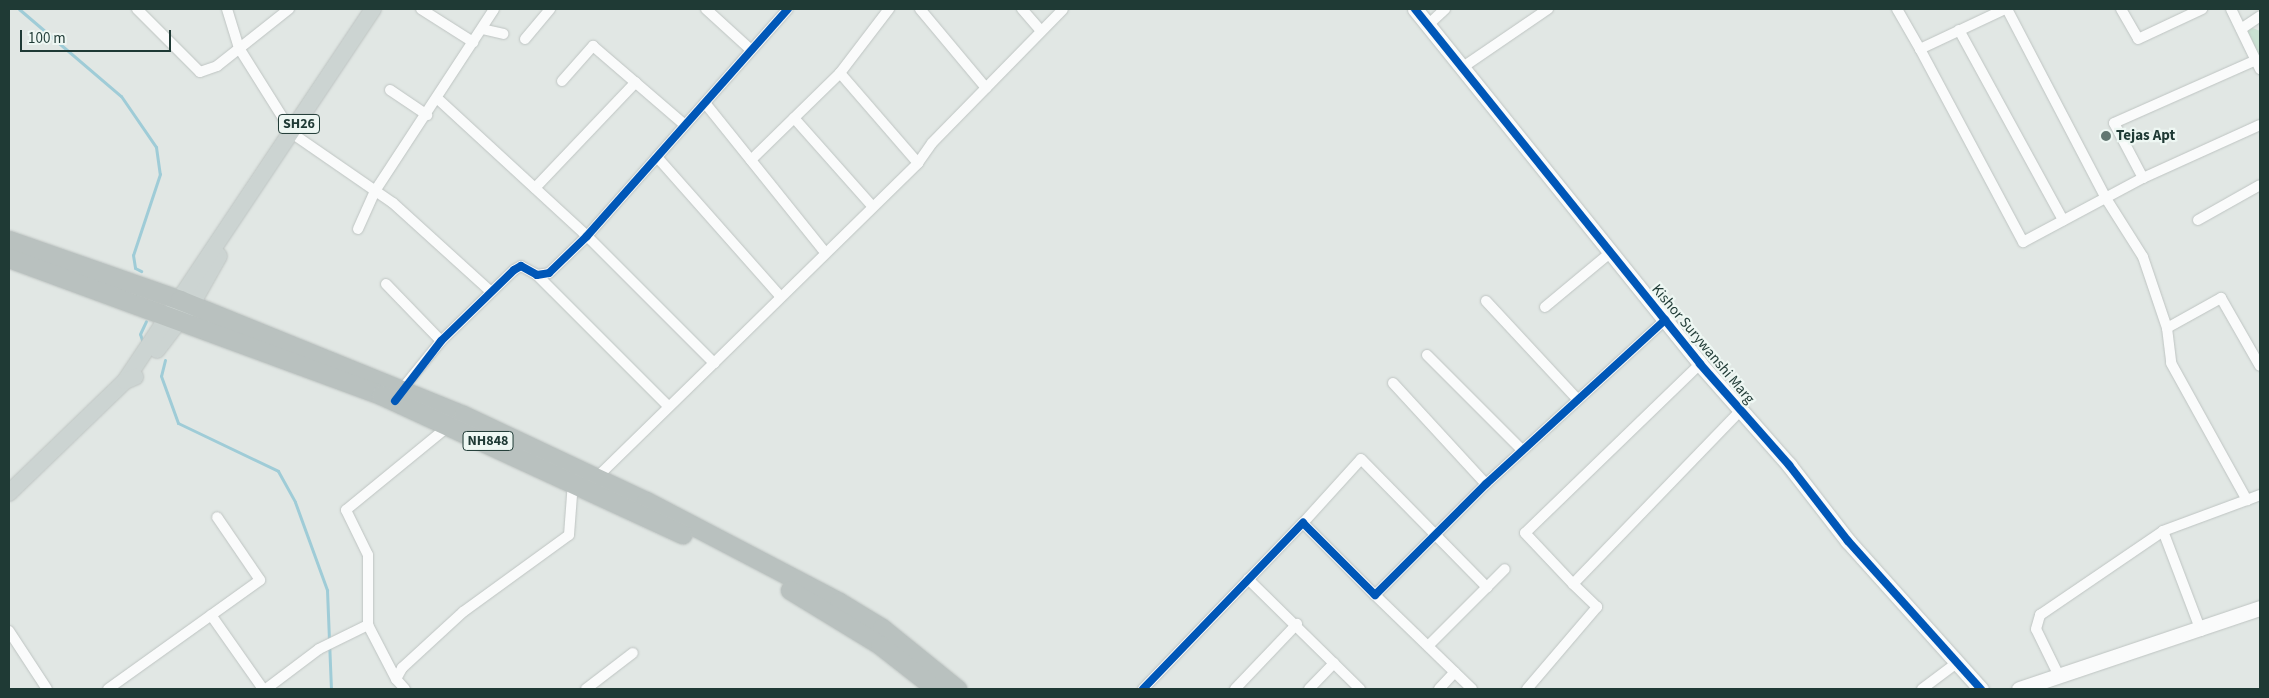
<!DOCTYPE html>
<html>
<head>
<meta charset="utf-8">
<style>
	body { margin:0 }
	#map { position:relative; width:2269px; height:698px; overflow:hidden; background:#e1e7e4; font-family:"Source Sans 3",sans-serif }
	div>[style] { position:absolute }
	.green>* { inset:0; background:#c9e2d2 }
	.stream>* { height:3px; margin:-1.5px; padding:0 1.5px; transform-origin:1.5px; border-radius:1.5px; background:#9fccd7 }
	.roads { filter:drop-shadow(0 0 1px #bec4c2) drop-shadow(0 0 1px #bec4c2) }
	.street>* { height:10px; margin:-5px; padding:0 5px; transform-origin:5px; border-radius:5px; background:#fafbfb }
	.secondary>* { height:15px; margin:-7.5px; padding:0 7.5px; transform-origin:7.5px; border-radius:7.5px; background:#fafbfb }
	.primary>* { height:16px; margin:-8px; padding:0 8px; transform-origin:8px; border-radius:8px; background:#ccd4d2 }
	.highway>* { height:19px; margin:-9.5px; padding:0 9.5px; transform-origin:9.5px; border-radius:9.5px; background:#b9c1bf }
	.cycleway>* { height:8px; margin:-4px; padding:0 4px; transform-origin:4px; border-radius:4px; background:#0057b8 }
	.dots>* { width:14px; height:14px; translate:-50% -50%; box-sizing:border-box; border:2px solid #eef7f3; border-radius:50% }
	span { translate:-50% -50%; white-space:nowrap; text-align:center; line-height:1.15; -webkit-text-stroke:4.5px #eef7f3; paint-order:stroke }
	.shield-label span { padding:1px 4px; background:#eef7f3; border:1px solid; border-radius:4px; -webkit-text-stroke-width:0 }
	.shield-label { font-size:14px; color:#1f3a35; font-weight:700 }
	.poi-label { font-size:15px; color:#1f3a35; font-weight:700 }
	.left { translate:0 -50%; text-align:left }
	.street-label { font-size:15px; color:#1f3a35 }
	.frame { position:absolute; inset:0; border:10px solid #1f3a35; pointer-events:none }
	.scale { position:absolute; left:20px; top:30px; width:151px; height:22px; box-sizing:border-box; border:2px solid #1f3a35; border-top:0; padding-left:6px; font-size:15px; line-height:18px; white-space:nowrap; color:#1f3a35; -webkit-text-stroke:4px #eef7f3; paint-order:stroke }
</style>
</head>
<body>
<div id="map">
	<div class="green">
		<i style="clip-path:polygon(2250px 27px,2260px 31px,2260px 66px,2245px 33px)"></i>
	</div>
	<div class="stream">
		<i style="left:19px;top:9px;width:134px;rotate:40.5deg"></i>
		<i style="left:121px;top:96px;width:62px;rotate:55.5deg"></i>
		<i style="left:156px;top:147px;width:27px;rotate:82deg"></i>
		<i style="left:160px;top:174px;width:85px;rotate:108.4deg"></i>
		<i style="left:133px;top:255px;width:13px;rotate:81deg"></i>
		<i style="left:135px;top:268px;width:7px;rotate:27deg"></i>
		<i style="left:143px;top:343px;width:9px;rotate:-108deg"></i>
		<i style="left:140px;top:334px;width:14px;rotate:-65deg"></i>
		<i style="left:165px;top:360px;width:16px;rotate:104deg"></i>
		<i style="left:161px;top:376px;width:50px;rotate:70.1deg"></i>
		<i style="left:178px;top:423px;width:111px;rotate:25.6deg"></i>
		<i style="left:278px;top:471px;width:35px;rotate:61deg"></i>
		<i style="left:295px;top:502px;width:94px;rotate:70deg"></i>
		<i style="left:327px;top:590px;width:99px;rotate:87.7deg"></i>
	</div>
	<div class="roads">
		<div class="street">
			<i style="left:137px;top:9px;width:89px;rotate:45deg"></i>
			<i style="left:200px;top:72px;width:18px;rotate:-19deg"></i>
			<i style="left:217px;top:66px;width:92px;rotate:-38.4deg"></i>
			<i style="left:227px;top:9px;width:41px;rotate:72.9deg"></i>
			<i style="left:239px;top:48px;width:102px;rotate:57.9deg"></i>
			<i style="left:293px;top:134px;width:121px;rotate:34.6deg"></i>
			<i style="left:393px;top:203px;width:132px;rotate:42.2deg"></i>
			<i style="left:421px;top:9px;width:62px;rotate:32.4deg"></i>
			<i style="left:706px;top:9px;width:59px;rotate:42.3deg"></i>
			<i style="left:920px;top:9px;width:103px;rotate:50.1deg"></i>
			<i style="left:1022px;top:9px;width:29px;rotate:49deg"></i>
			<i style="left:1897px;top:9px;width:46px;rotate:60.1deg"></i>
			<i style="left:1920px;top:49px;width:94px;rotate:-25.2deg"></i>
			<i style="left:2007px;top:9px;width:216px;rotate:62.4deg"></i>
			<i style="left:2107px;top:200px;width:67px;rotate:57.7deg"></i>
			<i style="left:2143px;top:257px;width:75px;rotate:71.3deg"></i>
			<i style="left:2167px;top:328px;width:35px;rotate:83deg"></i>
			<i style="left:2171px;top:363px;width:157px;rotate:61deg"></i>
			<i style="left:2247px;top:500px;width:14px;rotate:-21deg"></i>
			<i style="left:2121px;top:9px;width:34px;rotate:60deg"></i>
			<i style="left:2138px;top:39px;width:71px;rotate:-25.1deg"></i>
			<i style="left:2231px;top:9px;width:67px;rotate:64.2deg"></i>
			<i style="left:1429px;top:24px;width:22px;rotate:-43deg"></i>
			<i style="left:482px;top:29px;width:22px;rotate:13deg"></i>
			<i style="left:2241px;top:29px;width:23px;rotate:-34deg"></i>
			<i style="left:1959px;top:30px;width:217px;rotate:61.3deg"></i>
			<i style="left:525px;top:39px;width:39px;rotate:-50deg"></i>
			<i style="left:1920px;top:49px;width:219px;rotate:61.9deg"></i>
			<i style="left:2023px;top:242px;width:136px;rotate:-28.1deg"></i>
			<i style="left:2143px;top:178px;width:128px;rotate:-24.4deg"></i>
			<i style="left:1463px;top:67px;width:103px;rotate:-34.3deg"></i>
			<i style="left:840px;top:73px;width:119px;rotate:49.1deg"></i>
			<i style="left:562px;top:81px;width:47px;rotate:-48.5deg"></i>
			<i style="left:593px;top:46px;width:121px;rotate:40.7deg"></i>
			<i style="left:390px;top:90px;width:45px;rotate:34deg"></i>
			<i style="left:438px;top:99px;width:202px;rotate:42.6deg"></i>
			<i style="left:587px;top:236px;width:180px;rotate:45deg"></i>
			<i style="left:714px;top:363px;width:165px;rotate:135.7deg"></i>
			<i style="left:705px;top:103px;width:190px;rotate:51.2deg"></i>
			<i style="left:794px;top:118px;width:118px;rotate:48.4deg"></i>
			<i style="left:657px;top:157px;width:186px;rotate:48.5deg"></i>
			<i style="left:751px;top:160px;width:124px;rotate:-44.3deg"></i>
			<i style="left:840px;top:73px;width:81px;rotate:-52.6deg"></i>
			<i style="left:2143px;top:178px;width:62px;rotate:-117.8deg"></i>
			<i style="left:2114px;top:123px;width:155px;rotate:-23.9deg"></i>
			<i style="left:535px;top:188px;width:146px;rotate:-46.4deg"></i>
			<i style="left:2198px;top:220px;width:71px;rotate:-29.4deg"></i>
			<i style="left:358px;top:229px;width:42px;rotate:-65.9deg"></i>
			<i style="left:375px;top:191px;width:217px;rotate:-56.8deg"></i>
			<i style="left:537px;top:275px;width:185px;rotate:45deg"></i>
			<i style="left:386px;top:284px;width:79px;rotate:46deg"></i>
			<i style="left:1486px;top:301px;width:134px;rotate:47.1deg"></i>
			<i style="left:1545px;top:307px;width:85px;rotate:-39.7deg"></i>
			<i style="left:2167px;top:328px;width:62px;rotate:-29.1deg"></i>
			<i style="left:2221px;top:298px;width:78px;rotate:60.2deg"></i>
			<i style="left:1427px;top:355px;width:134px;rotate:45deg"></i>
			<i style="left:714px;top:363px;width:286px;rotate:-44.4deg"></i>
			<i style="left:918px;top:163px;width:24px;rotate:-55deg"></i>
			<i style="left:932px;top:143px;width:187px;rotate:-45.6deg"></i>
			<i style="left:1700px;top:364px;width:243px;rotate:136deg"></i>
			<i style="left:1525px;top:533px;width:70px;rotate:46.7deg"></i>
			<i style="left:1573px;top:584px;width:240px;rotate:-46deg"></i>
			<i style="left:1393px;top:383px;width:137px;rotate:47.4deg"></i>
			<i style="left:399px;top:393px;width:67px;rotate:-51.1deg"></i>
			<i style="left:441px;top:341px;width:102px;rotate:-44.2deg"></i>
			<i style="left:514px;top:270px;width:8px;rotate:-30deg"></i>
			<i style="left:521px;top:266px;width:18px;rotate:29deg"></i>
			<i style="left:537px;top:275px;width:12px;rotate:-9deg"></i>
			<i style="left:549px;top:273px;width:53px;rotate:-44.2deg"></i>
			<i style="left:587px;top:236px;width:303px;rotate:-48.5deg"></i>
			<i style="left:1303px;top:523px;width:86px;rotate:-47.8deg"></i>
			<i style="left:1361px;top:459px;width:180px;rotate:45.5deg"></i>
			<i style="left:1487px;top:587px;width:25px;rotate:-45deg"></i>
			<i style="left:1248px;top:579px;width:157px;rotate:44.5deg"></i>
			<i style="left:1375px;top:595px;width:135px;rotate:44.1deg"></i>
			<i style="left:211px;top:615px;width:90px;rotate:54.9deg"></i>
			<i style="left:9px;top:631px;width:69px;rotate:56.8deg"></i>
			<i style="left:2201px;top:631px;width:107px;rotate:-110.8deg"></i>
			<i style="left:2163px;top:531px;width:90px;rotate:-20.3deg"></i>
			<i style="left:1429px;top:645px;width:82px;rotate:-45deg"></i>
			<i style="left:2059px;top:676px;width:52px;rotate:-116.1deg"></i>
			<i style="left:2036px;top:629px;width:15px;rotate:-74deg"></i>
			<i style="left:2040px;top:615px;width:149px;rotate:-34.3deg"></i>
			<i style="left:396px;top:679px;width:61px;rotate:-117.4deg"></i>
			<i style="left:368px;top:625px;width:70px;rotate:-90deg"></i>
			<i style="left:368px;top:555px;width:50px;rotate:-116.1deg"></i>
			<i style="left:346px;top:510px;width:134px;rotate:-39.3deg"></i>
			<i style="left:108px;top:689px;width:187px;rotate:-35.6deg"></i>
			<i style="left:260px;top:580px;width:76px;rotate:-124.3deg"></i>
			<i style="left:266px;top:689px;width:66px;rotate:-37deg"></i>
			<i style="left:319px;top:649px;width:55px;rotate:-26.1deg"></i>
			<i style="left:405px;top:689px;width:13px;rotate:-132deg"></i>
			<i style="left:396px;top:679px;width:13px;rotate:-61deg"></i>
			<i style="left:402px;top:668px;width:83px;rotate:-42.6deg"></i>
			<i style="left:463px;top:612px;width:131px;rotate:-36deg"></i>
			<i style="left:569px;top:535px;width:53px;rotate:-85.7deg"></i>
			<i style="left:586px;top:689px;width:59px;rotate:-37.5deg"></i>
			<i style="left:1143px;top:689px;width:231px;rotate:-46.1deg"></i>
			<i style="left:1303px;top:523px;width:102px;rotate:45deg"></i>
			<i style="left:1375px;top:595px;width:157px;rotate:-45deg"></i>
			<i style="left:1486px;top:484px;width:243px;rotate:-42.5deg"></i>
			<i style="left:1235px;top:689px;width:90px;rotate:-46.4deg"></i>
			<i style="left:1309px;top:689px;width:36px;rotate:-46deg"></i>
			<i style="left:1439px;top:689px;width:23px;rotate:-47deg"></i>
			<i style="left:1527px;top:689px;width:108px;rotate:-49.5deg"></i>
			<i style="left:1597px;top:607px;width:33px;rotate:-136deg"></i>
			<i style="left:1922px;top:689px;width:45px;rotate:-36.9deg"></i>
		</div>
		<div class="secondary">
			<i style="left:1415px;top:9px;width:455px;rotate:51.2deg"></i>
			<i style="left:1700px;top:364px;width:135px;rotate:48.6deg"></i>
			<i style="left:1789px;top:465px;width:96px;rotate:52.2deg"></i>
			<i style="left:1848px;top:541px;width:199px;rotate:48.1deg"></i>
			<i style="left:2019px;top:689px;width:254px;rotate:-18.6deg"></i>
		</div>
		<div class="primary">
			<i style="left:157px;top:350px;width:58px;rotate:-52.7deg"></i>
			<i style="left:192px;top:304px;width:55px;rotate:-60.6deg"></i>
			<i style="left:125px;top:381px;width:447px;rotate:-56.3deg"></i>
			<i style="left:9px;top:493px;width:161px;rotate:-44deg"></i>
			<i style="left:125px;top:381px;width:11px;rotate:-22deg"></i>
		</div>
		<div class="highway">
			<i style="left:9px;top:240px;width:181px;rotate:19.3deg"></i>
			<i style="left:180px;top:300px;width:305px;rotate:22.1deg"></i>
			<i style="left:463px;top:415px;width:202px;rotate:25.2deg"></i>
			<i style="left:646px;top:501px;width:218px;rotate:27.6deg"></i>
			<i style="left:839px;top:602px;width:50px;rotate:31.2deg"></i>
			<i style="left:882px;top:628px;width:97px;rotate:39.1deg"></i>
			<i style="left:9px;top:258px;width:396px;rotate:20.2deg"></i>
			<i style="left:381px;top:395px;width:332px;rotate:24.8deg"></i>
			<i style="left:790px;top:590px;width:105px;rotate:31.4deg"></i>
			<i style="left:880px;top:645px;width:71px;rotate:38.2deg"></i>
		</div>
	</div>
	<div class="cycleway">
		<i style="left:1415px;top:9px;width:455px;rotate:51.2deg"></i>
		<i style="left:1700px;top:364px;width:135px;rotate:48.6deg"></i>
		<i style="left:1789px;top:465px;width:96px;rotate:52.2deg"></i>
		<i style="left:1848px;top:541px;width:199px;rotate:48.1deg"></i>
		<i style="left:395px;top:401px;width:76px;rotate:-52.5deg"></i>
		<i style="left:441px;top:341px;width:102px;rotate:-44.2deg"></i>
		<i style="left:514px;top:270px;width:8px;rotate:-30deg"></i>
		<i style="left:521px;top:266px;width:18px;rotate:29deg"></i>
		<i style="left:537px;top:275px;width:12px;rotate:-9deg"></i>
		<i style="left:549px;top:273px;width:53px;rotate:-44.2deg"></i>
		<i style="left:587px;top:236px;width:303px;rotate:-48.5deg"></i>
		<i style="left:1143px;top:689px;width:231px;rotate:-46.1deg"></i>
		<i style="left:1303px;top:523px;width:102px;rotate:45deg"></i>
		<i style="left:1375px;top:595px;width:157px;rotate:-45deg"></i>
		<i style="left:1486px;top:484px;width:243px;rotate:-42.5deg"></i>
	</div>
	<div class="dots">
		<i style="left:2106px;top:136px;background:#637772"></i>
	</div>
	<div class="shield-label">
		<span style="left:299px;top:124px">SH26</span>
		<span style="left:488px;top:441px">NH848</span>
	</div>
	<div class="poi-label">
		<span class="left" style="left:2116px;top:136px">Tejas Apt</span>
	</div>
	<div class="street-label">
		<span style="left:1703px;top:344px;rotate:50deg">Kishor Surywanshi Marg</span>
	</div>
	<div class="frame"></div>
	<div class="scale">100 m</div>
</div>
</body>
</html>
